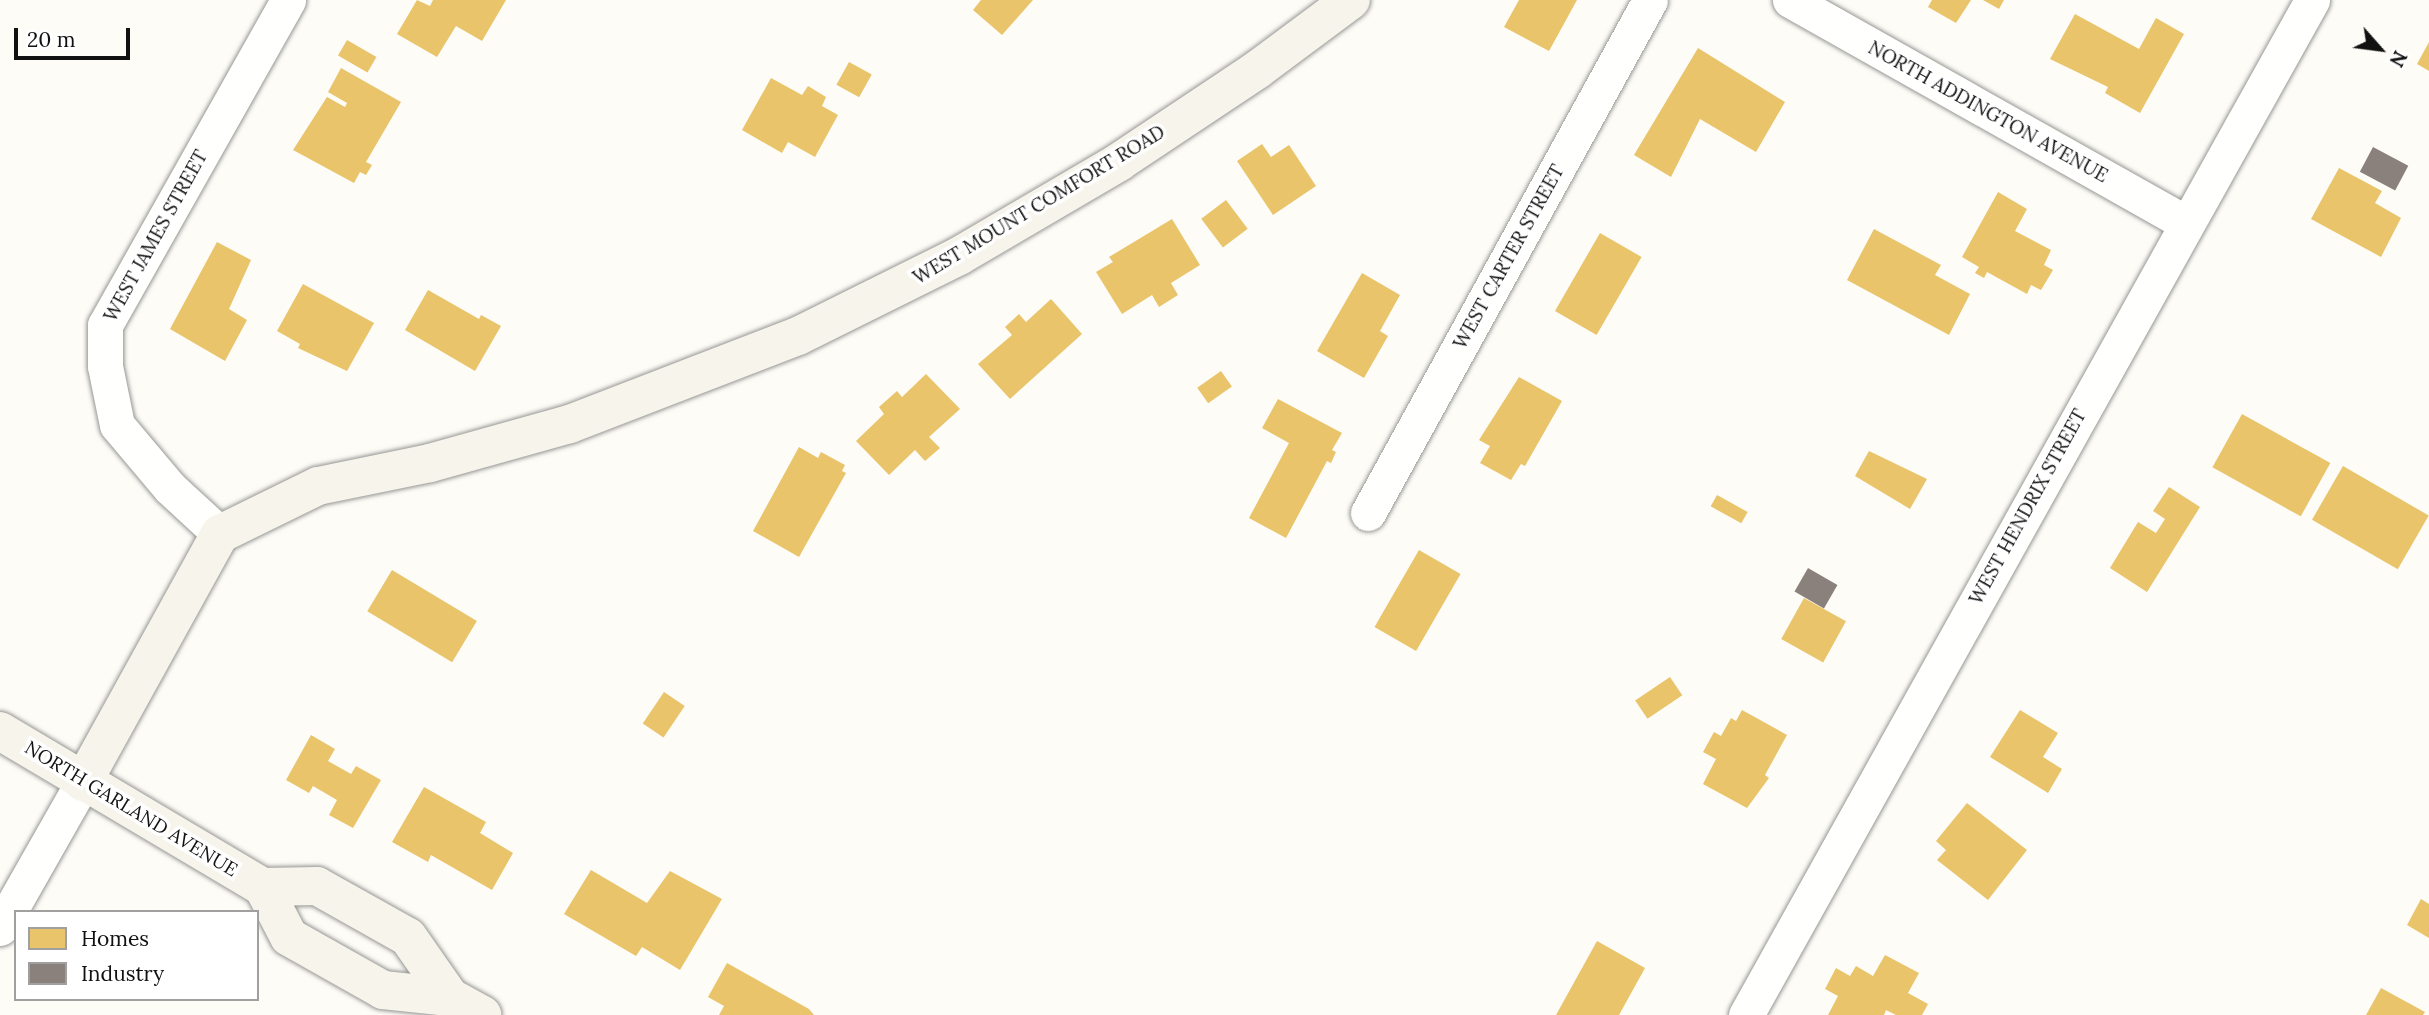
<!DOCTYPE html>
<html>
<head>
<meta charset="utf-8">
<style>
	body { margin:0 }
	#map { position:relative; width:2429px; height:1015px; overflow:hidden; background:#fdfcf7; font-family:Lora,serif }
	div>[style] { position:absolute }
	.homes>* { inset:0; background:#e9c46a; transform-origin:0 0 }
	.industry>* { inset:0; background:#8a817c; transform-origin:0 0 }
	.roads { filter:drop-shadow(0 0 2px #979795) drop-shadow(0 0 2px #979795) }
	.street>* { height:35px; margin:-17.5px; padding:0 17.5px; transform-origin:17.5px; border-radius:17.5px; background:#fffffe }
	.secondary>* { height:38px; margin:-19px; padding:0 19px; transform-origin:19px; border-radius:19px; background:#f6f4eb }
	span { translate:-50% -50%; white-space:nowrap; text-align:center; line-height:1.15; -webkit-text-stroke:7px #fff; paint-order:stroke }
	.street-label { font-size:19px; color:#111 }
	.legend { position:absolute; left:14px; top:910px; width:245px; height:91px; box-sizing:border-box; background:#fff; border:2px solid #a0a0a0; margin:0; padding:9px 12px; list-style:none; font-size:21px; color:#111 }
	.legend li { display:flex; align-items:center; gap:14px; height:35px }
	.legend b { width:35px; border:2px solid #a0a0a0 }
	.north { position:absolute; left:2345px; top:14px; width:70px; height:70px; -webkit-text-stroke:5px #fff; paint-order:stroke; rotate:118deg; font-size:19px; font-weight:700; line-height:28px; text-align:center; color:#111 }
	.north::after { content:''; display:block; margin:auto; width:24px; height:32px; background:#111; clip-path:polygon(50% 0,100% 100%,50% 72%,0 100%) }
	.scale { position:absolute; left:14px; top:28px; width:116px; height:32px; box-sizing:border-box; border:4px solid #111; border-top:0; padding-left:9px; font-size:21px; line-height:24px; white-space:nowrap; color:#111; -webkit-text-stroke:5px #fff; paint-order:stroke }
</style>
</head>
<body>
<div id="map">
	<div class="homes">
		<i style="clip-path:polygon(417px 0,430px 6px,433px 0,506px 0,482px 41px,456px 26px,437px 57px,397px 34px)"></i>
		<i style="clip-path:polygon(981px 0,1033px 0,1002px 35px,973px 10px)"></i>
		<i style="clip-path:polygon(1519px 0,1577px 0,1549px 51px,1504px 27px)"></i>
		<i style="clip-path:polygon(1932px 0,1971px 0,1956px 23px,1928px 7px)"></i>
		<i style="clip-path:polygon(1983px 0,2004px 0,1999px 9px)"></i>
		<i style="clip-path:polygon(2075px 14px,2139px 49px,2156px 18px,2184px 34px,2140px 113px,2105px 93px,2108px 87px,2050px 59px)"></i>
		<i style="left:347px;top:40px;width:34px;height:18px;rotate:30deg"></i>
		<i style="clip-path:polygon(2429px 42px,2429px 71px,2417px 64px)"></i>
		<i style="clip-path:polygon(1698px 48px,1785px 102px,1756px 152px,1700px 119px,1671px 177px,1634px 155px)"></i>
		<i style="left:849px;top:62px;width:26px;height:26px;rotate:29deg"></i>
		<i style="clip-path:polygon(341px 68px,401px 102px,366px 162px,372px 165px,366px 175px,360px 172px,354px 183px,293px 150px,327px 97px,345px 107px,347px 103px,328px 92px)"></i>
		<i style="clip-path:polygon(771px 78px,802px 95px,808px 86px,826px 97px,822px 106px,838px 115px,815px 157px,788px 142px,782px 153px,742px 130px)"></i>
		<i style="clip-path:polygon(1262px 144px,1271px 157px,1289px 145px,1316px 186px,1273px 215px,1237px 161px)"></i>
		<i style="clip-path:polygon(2339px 168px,2382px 191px,2375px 203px,2401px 218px,2381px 257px,2311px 219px)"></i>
		<i style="clip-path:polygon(1998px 192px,2027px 209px,2015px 231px,2051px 250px,2044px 265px,2053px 270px,2041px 290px,2031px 285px,2027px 294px,1987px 272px,1984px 278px,1975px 273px,1979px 267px,1962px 257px)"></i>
		<i style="left:1226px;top:200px;width:36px;height:31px;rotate:53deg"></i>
		<i style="clip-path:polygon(1172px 219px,1200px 265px,1171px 283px,1178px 295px,1159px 307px,1152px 295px,1122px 314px,1096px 272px,1113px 262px,1109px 257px)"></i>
		<i style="clip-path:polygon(1874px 229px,1941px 265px,1935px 275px,1970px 294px,1949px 335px,1847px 280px)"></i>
		<i style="left:1600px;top:233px;width:48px;height:90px;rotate:30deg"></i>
		<i style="clip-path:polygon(217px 242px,251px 260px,229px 309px,247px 320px,225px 361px,170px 329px)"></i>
		<i style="clip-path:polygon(1362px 273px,1400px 295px,1380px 331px,1388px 336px,1364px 378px,1317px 351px)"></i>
		<i style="clip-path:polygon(303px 284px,374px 323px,347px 371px,298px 348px,300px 344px,277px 331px)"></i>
		<i style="clip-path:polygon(428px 290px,479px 319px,481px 315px,501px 326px,475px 371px,405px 330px)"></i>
		<i style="clip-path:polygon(1051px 299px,1082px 334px,1010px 399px,978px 364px,1012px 335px,1005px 327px,1019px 314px,1026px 322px)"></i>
		<i style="left:1221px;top:371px;width:19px;height:29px;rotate:55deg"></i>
		<i style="clip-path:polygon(926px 374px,960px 409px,929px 437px,940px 448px,925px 461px,915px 450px,889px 475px,856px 441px,884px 414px,879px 407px,897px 391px,902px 397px)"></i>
		<i style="clip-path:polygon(1519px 377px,1562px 401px,1525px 466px,1521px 464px,1511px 480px,1480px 463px,1490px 446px,1479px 440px)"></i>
		<i style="clip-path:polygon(1278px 399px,1342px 433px,1332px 450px,1336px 452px,1331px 463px,1327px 461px,1286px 538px,1249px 518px,1289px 443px,1262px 428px)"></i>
		<i style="left:2242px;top:414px;width:101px;height:61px;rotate:29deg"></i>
		<i style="clip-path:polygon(799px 447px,818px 458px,821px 452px,845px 465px,842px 471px,846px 473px,799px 557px,753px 531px)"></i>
		<i style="clip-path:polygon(1869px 451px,1927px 479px,1910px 509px,1855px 476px)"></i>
		<i style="left:2343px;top:466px;width:99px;height:62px;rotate:30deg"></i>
		<i style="clip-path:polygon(2169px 487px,2200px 507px,2147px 592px,2110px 568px,2138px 522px,2156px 533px,2165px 519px,2153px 511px)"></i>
		<i style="left:1717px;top:495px;width:35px;height:13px;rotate:29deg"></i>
		<i style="left:1419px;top:550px;width:48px;height:89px;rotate:30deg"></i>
		<i style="left:392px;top:570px;width:99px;height:48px;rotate:31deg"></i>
		<i style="left:1804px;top:598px;width:48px;height:47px;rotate:29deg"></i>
		<i style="left:1670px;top:677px;width:22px;height:42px;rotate:56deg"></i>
		<i style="left:664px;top:692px;width:25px;height:38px;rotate:34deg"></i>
		<i style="clip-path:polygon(1742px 710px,1787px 735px,1765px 775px,1769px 778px,1747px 808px,1703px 784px,1716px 759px,1703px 752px,1714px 732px,1721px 736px,1731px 718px,1736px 721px)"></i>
		<i style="clip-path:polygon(2020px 710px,2058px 733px,2043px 757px,2062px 769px,2048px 793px,1990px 757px)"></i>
		<i style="clip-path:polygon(311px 735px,335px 749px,328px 761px,351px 774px,356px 766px,381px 780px,353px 828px,329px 815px,337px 800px,313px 786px,309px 793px,286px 780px)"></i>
		<i style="clip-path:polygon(424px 787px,486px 822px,480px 833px,513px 853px,492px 890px,431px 855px,428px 862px,392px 842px)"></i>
		<i style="clip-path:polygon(1967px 803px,2027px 850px,1988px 900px,1937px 860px,1946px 850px,1936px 841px)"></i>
		<i style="clip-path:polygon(591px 870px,647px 903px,670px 871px,722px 899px,680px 970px,642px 947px,636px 956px,564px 914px)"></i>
		<i style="clip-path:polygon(2421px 899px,2429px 904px,2429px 938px,2407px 925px)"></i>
		<i style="clip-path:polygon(1597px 941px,1645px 968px,1619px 1015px,1556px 1015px)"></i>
		<i style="clip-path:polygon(1885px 955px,1919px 973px,1908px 993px,1928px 1004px,1922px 1015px,1896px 1015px,1886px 1010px,1884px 1015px,1828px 1015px,1838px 996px,1825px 989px,1836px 968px,1850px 976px,1856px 966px,1873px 976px)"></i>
		<i style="clip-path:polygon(727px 963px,809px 1009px,814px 1015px,719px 1015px,724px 1006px,708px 997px)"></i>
		<i style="clip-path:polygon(2381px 988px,2425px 1012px,2423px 1015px,2366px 1015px)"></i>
	</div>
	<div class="industry">
		<i style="left:2373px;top:147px;width:40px;height:28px;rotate:28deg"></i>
		<i style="left:1808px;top:568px;width:34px;height:27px;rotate:30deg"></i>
	</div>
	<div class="roads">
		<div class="street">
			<i style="left:1790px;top:0;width:454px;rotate:29.4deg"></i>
			<i style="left:1368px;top:513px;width:585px;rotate:-61.2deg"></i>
			<i style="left:220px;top:534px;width:68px;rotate:-137.4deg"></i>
			<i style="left:170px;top:488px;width:82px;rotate:-130.1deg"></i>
			<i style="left:117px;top:425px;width:60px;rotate:-101.5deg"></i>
			<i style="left:105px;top:366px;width:41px;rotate:-90deg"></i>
			<i style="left:105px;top:325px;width:373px;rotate:-60.6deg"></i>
			<i style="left:0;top:928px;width:168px;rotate:-60.4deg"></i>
			<i style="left:1746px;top:1015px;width:1162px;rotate:-60.85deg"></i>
		</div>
		<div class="secondary">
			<i style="left:0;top:731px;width:306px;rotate:30.7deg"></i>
			<i style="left:263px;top:887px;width:54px;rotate:-1.1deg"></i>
			<i style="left:317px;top:886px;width:104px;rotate:29.3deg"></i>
			<i style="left:408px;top:937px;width:73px;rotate:55deg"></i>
			<i style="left:83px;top:782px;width:283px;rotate:-61.1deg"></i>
			<i style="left:220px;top:534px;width:109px;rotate:-26.1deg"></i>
			<i style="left:318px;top:486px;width:114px;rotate:-11.6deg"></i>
			<i style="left:430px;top:463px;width:145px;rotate:-15.6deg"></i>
			<i style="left:570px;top:424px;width:244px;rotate:-21.1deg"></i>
			<i style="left:798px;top:336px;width:180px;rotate:-26.4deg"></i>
			<i style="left:959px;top:256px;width:186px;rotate:-30.4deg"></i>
			<i style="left:1119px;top:162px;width:166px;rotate:-33.7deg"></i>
			<i style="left:1257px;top:70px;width:117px;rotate:-36.7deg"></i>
			<i style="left:263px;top:887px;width:56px;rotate:62.5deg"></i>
			<i style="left:289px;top:937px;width:108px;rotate:29.4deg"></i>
			<i style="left:383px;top:990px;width:67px;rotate:6deg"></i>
			<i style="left:450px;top:997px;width:37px;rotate:29deg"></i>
		</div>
	</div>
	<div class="street-label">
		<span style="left:1988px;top:112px;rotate:29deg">NORTH ADDINGTON AVENUE</span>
		<span style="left:1039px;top:205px;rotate:-31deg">WEST MOUNT COMFORT ROAD</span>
		<span style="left:156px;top:236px;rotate:-61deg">WEST JAMES STREET</span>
		<span style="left:1509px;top:257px;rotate:-61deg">WEST CARTER STREET</span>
		<span style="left:2028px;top:507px;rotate:-61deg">WEST HENDRIX STREET</span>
		<span style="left:131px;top:809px;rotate:31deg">NORTH GARLAND AVENUE</span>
	</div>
	<ul class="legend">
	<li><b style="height:19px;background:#e9c46a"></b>Homes</li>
	<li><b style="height:19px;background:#8a817c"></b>Industry</li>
	</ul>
	<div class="north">N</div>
	<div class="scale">20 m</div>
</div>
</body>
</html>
